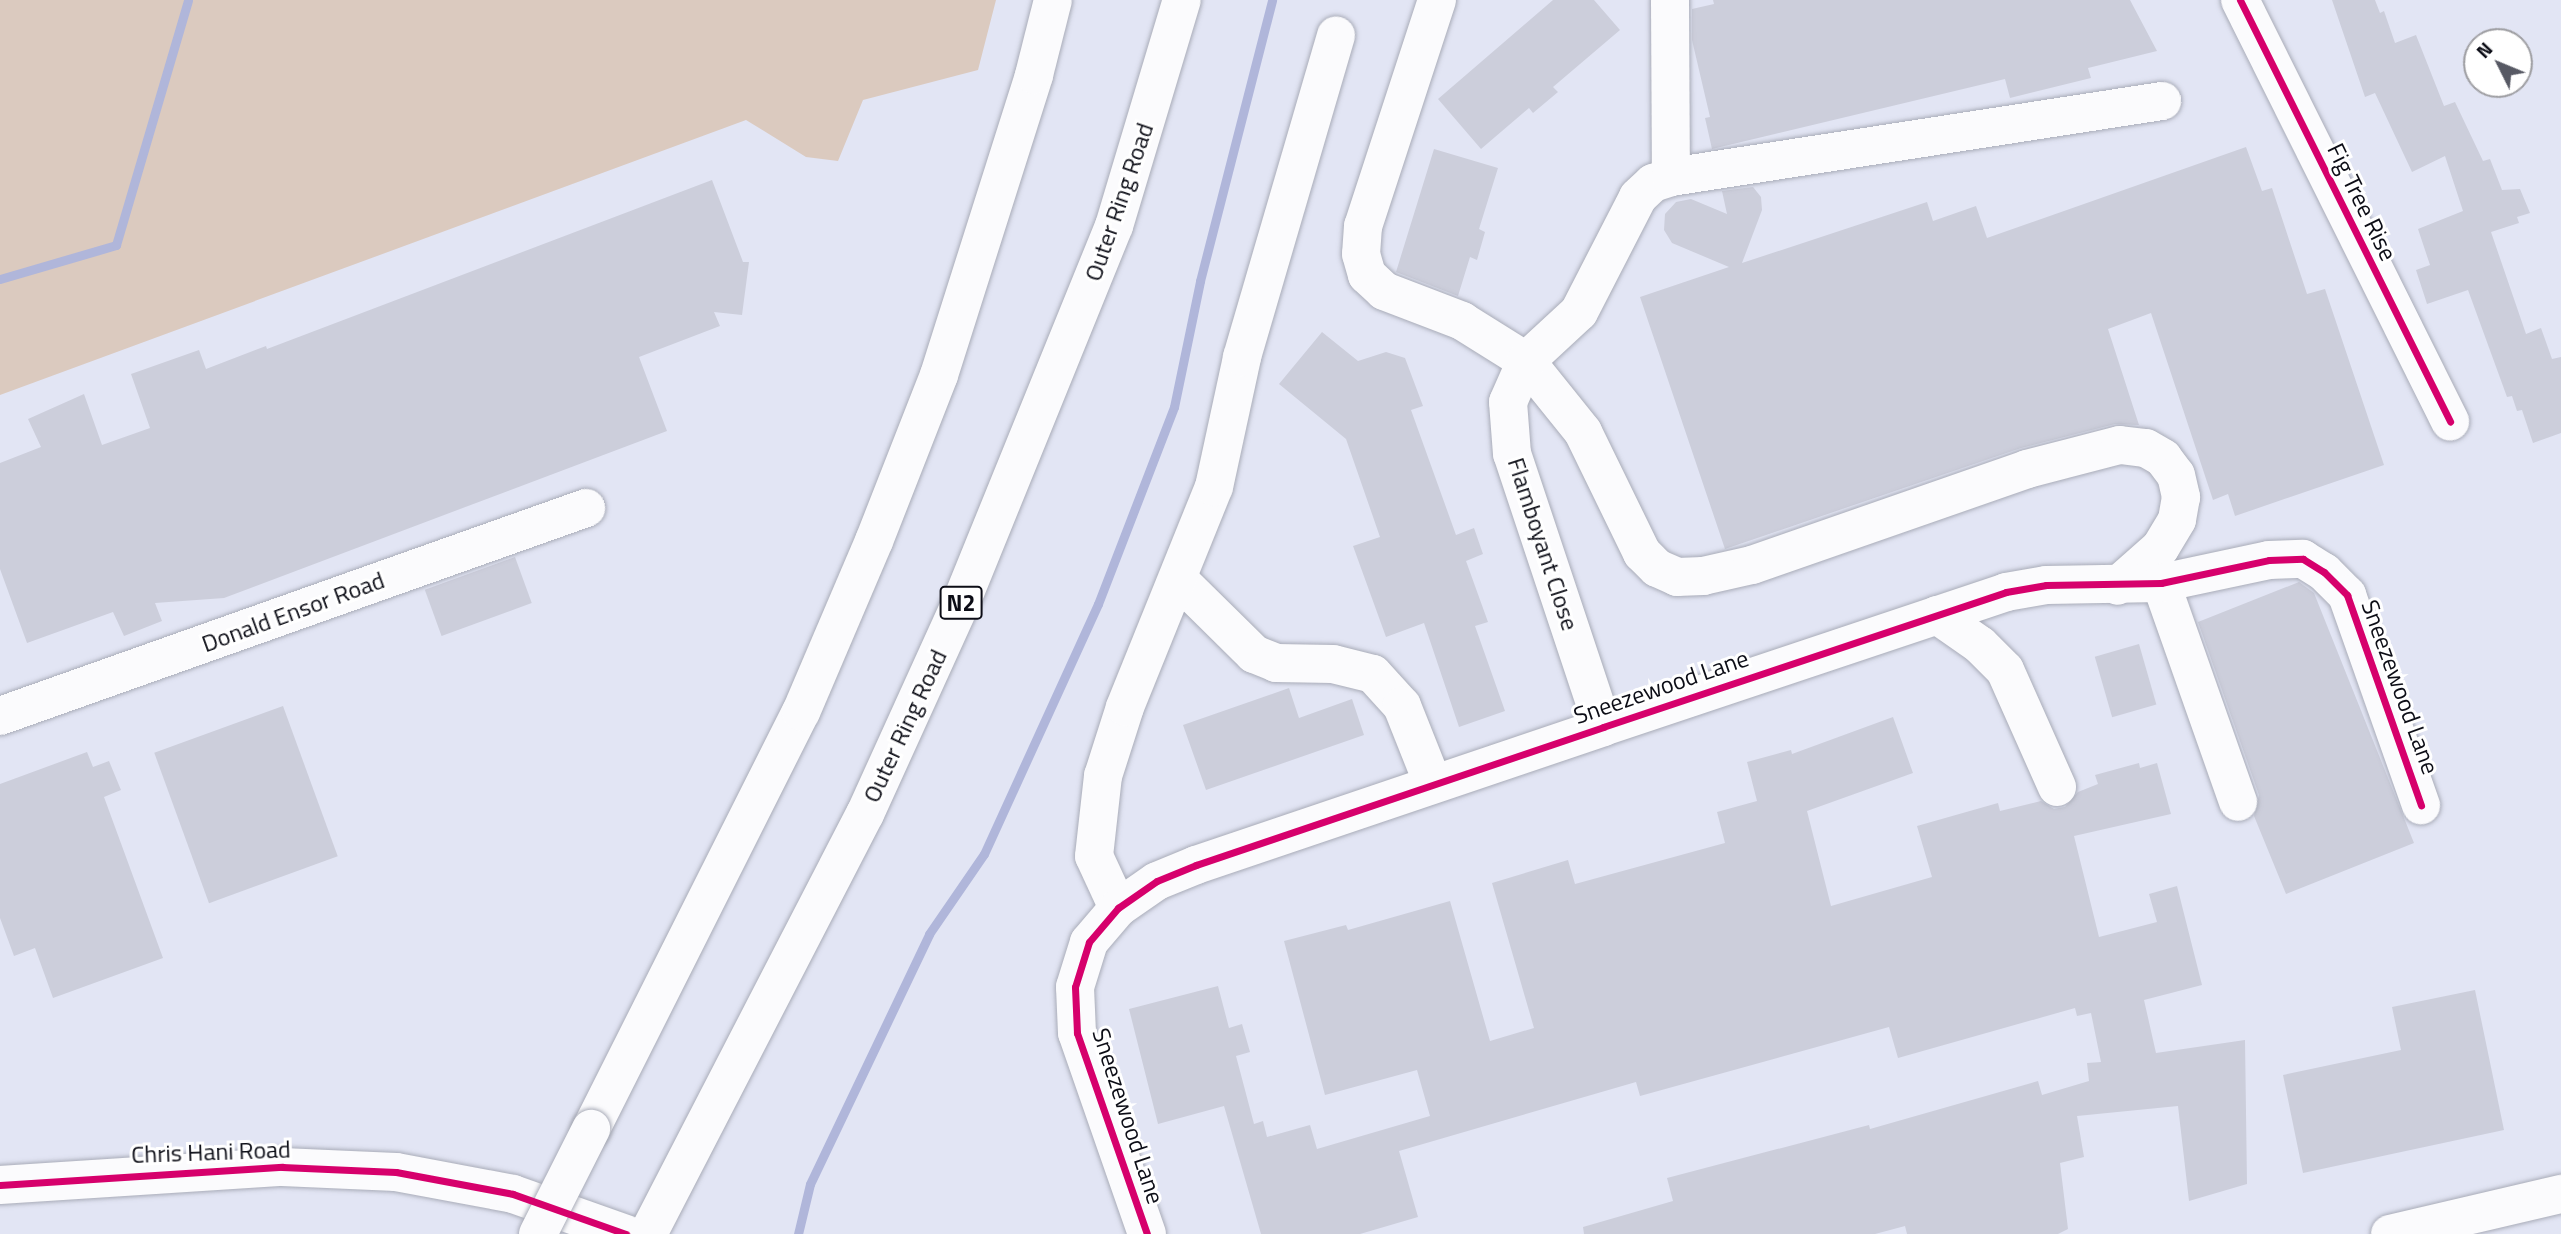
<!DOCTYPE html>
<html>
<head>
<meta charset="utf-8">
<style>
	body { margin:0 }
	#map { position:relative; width:2561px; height:1234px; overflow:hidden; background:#e2e5f4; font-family:"Titillium Web",sans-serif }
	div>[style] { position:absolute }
	.green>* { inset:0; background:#dbcabf }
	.stream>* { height:9px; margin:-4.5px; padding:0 4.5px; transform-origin:4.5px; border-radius:4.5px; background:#b0b6da }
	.building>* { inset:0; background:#cccedb; transform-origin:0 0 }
	.roads { filter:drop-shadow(0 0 2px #a9acb8) drop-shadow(0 0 2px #a9acb8) }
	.minor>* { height:38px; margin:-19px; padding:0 19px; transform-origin:19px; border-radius:19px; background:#fbfbfd }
	.highway>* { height:38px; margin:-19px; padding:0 19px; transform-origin:19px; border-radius:19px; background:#fbfbfd }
	.bridges { filter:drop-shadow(0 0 2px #a9acb8) drop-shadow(0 0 2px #a9acb8) }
	.highway-bridge>* { height:38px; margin:-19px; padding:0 19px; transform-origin:19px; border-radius:19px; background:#fbfbfd }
	.cycleway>* { height:7px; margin:-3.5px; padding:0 3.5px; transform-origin:3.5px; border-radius:3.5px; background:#d6006c }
	span { translate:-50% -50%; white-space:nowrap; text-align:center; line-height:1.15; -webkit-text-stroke:6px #fff; paint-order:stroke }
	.shield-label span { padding:2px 5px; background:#fff; border:2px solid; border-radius:5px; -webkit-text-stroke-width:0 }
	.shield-label { font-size:23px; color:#0c0d16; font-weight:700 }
	.street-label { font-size:24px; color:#0c0d16 }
	.north { position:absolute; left:2463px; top:28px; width:70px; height:70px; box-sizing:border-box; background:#fff; border:2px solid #9e9ea2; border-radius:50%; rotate:313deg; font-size:19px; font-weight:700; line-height:28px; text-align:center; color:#0c0d16 }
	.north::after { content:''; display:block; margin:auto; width:24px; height:32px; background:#575964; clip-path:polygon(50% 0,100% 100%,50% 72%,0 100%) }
</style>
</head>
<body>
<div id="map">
	<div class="green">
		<i style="clip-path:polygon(0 0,996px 0,978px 70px,863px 100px,838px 161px,806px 157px,746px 120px,0 395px)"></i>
	</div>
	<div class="stream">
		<i style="left:0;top:279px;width:121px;rotate:-16.3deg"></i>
		<i style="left:116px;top:245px;width:255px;rotate:-73.6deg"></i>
		<i style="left:798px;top:1234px;width:51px;rotate:-76.5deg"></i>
		<i style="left:810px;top:1184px;width:277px;rotate:-64.5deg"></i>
		<i style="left:929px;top:934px;width:97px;rotate:-55.5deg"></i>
		<i style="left:984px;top:854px;width:275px;rotate:-65.5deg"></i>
		<i style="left:1098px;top:604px;width:211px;rotate:-68.9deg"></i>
		<i style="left:1174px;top:407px;width:129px;rotate:-78.3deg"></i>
		<i style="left:1200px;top:281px;width:290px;rotate:-75.6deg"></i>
	</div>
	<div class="building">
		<i style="clip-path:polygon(1553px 0,1594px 0,1620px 30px,1553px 87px,1558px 92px,1533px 113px,1529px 108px,1481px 149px,1438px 99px)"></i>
		<i style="clip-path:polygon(1713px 0,2130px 0,2157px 51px,2088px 68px,2091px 78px,2010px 98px,2005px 79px,1712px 149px,1705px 118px,1710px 117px,1692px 40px,1692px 9px,1714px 4px)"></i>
		<i style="clip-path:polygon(2332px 0,2375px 0,2380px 13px,2384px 11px,2395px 43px,2416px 35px,2444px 106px,2455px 102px,2483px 161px,2490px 159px,2502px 190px,2520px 189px,2530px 213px,2517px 217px,2519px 223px,2491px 232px,2526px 334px,2541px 328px,2552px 359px,2561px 357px,2561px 433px,2533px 443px,2522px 410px,2517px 411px,2512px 396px,2507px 397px,2468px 290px,2427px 304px,2416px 270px,2430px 265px,2418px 229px,2463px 211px,2445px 156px,2412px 172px,2375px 93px,2365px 97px)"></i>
		<i style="clip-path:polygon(2246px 147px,2262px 191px,2272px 188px,2307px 294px,2325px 289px,2384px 465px,2235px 516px,2228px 494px,2213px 500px,2151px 313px,2108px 329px,2139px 425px,2115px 424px,2021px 448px,1725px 549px,1640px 297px,1729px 267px,1672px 243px,1664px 230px,1665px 214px,1676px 202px,1691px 199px,1727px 214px,1722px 191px,1753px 187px,1761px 197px,1762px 210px,1742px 263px,1927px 202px,1933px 221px,1976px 206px,1987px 238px)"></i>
		<i style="clip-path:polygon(1434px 149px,1498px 168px,1479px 229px,1485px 232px,1477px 260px,1470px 257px,1458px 296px,1396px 272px)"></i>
		<i style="clip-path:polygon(712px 180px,743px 262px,749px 262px,742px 315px,714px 312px,720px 326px,639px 357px,667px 431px,224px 598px,155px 603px,162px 621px,124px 636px,113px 612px,27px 643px,0 569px,0 463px,41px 447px,28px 419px,84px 394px,102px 445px,150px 428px,131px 374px,199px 350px,206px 369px,266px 346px,267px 349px)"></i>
		<i style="clip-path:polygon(1322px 332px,1358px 361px,1386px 352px,1405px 358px,1423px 406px,1411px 410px,1456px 535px,1474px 528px,1483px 554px,1466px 561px,1488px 622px,1475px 626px,1505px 711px,1459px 727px,1424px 623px,1386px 637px,1353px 546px,1380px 537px,1346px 439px,1279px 384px)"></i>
		<i style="left:515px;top:557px;width:49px;height:96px;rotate:70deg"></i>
		<i style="clip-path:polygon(2299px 582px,2314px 593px,2414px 843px,2286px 894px,2254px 816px,2259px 795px,2198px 622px)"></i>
		<i style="left:2139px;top:644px;width:63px;height:46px;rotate:74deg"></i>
		<i style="clip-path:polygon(1289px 688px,1299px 718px,1352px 699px,1364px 735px,1206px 790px,1183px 725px)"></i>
		<i style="left:283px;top:706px;width:160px;height:137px;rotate:70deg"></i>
		<i style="clip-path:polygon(1893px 717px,1913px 773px,1807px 811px,1831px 906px,1932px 877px,1917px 826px,1998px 803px,2000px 811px,2041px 801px,2054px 809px,2065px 807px,2078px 792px,2098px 784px,2095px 775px,2139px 763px,2140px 768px,2157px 763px,2171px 814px,2074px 836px,2099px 937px,2157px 922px,2149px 894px,2177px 886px,2202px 985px,2144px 1000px,2156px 1053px,2245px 1040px,2247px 1184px,2189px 1201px,2178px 1106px,2077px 1116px,2084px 1157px,2060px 1163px,2068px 1229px,2058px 1234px,1907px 1234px,1905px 1226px,1875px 1234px,1584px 1234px,1583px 1227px,1673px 1201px,1667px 1178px,1869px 1125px,1870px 1129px,2038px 1081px,2042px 1095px,2089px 1081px,2087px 1063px,2101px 1062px,2091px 1013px,2077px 1016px,2075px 1008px,1898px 1058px,1889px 1027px,1640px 1096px,1636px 1082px,1399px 1151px,1418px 1217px,1360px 1234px,1261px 1234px,1224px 1106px,1158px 1124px,1129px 1009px,1218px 986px,1229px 1028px,1242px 1024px,1250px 1052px,1236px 1056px,1254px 1124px,1263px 1121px,1267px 1137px,1310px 1125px,1317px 1149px,1430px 1116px,1417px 1070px,1325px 1095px,1284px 941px,1346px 925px,1348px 930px,1450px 901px,1490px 1041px,1534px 1028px,1492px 883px,1568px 860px,1575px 884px,1725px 843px,1717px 812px,1757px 801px,1747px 762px,1791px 750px,1792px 754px)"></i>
		<i style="clip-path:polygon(87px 752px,93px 767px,109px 761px,121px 790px,104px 797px,163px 958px,53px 998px,35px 948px,14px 956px,0 918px,0 784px)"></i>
		<i style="clip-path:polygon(2475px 990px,2504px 1130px,2303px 1173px,2283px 1075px,2401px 1050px,2392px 1007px)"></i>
	</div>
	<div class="roads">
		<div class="minor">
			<i style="left:1437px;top:0;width:238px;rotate:108.1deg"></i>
			<i style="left:1363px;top:226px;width:28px;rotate:94deg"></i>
			<i style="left:1361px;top:254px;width:22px;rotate:74deg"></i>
			<i style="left:1367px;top:275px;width:23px;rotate:43deg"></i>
			<i style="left:1384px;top:291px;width:84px;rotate:21deg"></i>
			<i style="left:1462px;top:321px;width:75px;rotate:32deg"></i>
			<i style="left:1526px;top:361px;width:91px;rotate:51.2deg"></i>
			<i style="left:1583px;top:432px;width:135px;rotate:64deg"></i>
			<i style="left:1642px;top:553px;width:21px;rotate:45deg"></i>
			<i style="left:1657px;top:568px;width:22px;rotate:24deg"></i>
			<i style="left:1677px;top:577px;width:26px;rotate:-2deg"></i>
			<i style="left:1703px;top:576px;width:50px;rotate:-12.7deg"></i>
			<i style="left:1752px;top:565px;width:291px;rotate:-19.2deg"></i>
			<i style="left:2027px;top:469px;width:96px;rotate:-14.5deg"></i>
			<i style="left:2120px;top:445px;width:26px;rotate:7deg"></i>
			<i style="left:2146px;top:448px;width:20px;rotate:30deg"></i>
			<i style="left:2163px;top:458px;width:21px;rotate:53deg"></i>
			<i style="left:2176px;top:475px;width:23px;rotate:77deg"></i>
			<i style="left:2181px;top:497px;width:23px;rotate:100deg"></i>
			<i style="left:2177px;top:520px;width:33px;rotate:121deg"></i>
			<i style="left:2160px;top:548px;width:57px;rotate:138.5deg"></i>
			<i style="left:1670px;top:0;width:177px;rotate:89.7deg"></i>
			<i style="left:2240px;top:0;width:471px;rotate:63.5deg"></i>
			<i style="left:1178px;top:579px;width:107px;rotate:44.6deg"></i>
			<i style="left:1254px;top:654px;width:24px;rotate:22deg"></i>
			<i style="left:1276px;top:663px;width:57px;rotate:1deg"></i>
			<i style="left:1333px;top:664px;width:41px;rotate:14deg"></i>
			<i style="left:1373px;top:674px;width:43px;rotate:47.8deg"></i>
			<i style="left:1402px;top:706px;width:84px;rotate:68.3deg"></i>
			<i style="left:2161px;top:583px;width:232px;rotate:70.6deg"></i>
			<i style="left:1937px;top:615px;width:52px;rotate:34.9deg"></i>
			<i style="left:1980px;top:645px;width:35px;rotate:45deg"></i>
			<i style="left:2005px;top:670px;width:128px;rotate:66deg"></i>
			<i style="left:0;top:716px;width:622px;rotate:-19.54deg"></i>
			<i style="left:1603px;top:727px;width:288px;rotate:-108.4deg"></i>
			<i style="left:1512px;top:454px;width:52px;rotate:-94.4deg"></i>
			<i style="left:1508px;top:402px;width:45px;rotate:-66.3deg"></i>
			<i style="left:1526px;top:361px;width:72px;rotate:-42.8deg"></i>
			<i style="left:1579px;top:312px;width:129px;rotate:-62.8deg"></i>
			<i style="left:1638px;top:197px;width:21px;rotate:-43deg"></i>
			<i style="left:1653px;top:183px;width:19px;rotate:-18deg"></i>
			<i style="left:1671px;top:177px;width:497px;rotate:-8.8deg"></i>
			<i style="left:1118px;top:908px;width:57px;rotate:-114.8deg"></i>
			<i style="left:1094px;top:856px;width:81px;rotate:-83.6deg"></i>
			<i style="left:1103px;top:776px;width:72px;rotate:-72.3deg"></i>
			<i style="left:1125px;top:707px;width:237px;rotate:-68deg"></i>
			<i style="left:1214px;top:487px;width:133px;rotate:-77.8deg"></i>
			<i style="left:1242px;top:357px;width:335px;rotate:-73.7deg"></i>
			<i style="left:0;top:1185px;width:283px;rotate:-3.7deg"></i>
			<i style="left:282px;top:1167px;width:114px;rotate:2.5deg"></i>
			<i style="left:396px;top:1172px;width:119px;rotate:10.6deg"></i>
			<i style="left:513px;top:1194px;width:120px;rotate:19.5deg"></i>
			<i style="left:1147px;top:1234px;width:213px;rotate:-109.2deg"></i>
			<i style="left:1077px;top:1033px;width:46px;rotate:-92.5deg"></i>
			<i style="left:1075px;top:987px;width:47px;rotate:-72.7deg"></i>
			<i style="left:1089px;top:942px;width:45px;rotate:-49.5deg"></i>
			<i style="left:1118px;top:908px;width:47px;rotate:-34.7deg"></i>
			<i style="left:1157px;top:881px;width:42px;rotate:-22.3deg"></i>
			<i style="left:1196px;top:865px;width:430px;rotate:-18.7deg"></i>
			<i style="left:1603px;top:727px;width:425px;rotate:-18.5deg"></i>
			<i style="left:2006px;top:592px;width:41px;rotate:-9.9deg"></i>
			<i style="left:2046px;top:585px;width:115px;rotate:-1deg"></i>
			<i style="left:2161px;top:583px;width:110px;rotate:-12deg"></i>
			<i style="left:2269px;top:560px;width:34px;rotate:-2deg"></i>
			<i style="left:2303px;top:559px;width:25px;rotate:32deg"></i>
			<i style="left:2324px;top:572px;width:33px;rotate:45deg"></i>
			<i style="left:2347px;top:595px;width:223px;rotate:70.6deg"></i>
			<i style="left:2390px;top:1234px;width:176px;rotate:-13.2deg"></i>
		</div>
		<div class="highway">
			<i style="left:591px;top:1129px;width:467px;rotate:-63.3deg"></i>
			<i style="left:801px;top:712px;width:186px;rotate:-66.9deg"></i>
			<i style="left:874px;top:541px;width:178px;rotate:-68.6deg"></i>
			<i style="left:939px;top:375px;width:315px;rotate:-72.4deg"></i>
			<i style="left:1034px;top:75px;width:77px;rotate:-75.8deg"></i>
			<i style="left:648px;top:1234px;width:473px;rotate:-62.7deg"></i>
			<i style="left:865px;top:814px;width:230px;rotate:-65.6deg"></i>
			<i style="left:960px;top:605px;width:409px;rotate:-67.9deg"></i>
			<i style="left:1114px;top:226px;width:236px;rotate:-73.3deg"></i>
		</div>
	</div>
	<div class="bridges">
		<div class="highway-bridge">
			<i style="left:538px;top:1234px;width:118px;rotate:-63.2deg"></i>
		</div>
	</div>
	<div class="cycleway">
		<i style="left:2240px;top:0;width:471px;rotate:63.5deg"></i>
		<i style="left:0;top:1185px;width:283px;rotate:-3.7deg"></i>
		<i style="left:282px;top:1167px;width:114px;rotate:2.5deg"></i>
		<i style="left:396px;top:1172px;width:119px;rotate:10.6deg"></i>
		<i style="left:513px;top:1194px;width:120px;rotate:19.5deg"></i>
		<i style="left:1147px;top:1234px;width:213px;rotate:-109.2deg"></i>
		<i style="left:1077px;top:1033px;width:46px;rotate:-92.5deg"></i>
		<i style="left:1075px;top:987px;width:47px;rotate:-72.7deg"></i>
		<i style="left:1089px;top:942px;width:45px;rotate:-49.5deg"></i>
		<i style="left:1118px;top:908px;width:47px;rotate:-34.7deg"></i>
		<i style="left:1157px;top:881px;width:42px;rotate:-22.3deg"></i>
		<i style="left:1196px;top:865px;width:430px;rotate:-18.7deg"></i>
		<i style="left:1603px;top:727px;width:425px;rotate:-18.5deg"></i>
		<i style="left:2006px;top:592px;width:41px;rotate:-9.9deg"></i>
		<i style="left:2046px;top:585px;width:115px;rotate:-1deg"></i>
		<i style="left:2161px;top:583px;width:110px;rotate:-12deg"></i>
		<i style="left:2269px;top:560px;width:34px;rotate:-2deg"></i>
		<i style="left:2303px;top:559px;width:25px;rotate:32deg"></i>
		<i style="left:2324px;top:572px;width:33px;rotate:45deg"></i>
		<i style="left:2347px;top:595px;width:223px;rotate:70.6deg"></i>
	</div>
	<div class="shield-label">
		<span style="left:961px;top:603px">N2</span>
	</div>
	<div class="street-label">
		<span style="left:1119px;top:202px;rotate:-71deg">Outer Ring Road</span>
		<span style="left:2362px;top:202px;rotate:64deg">Fig Tree Rise</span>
		<span style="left:1543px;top:544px;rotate:72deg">Flamboyant Close</span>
		<span style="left:293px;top:612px;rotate:-20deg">Donald Ensor Road</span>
		<span style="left:1661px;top:687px;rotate:-19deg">Sneezewood Lane</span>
		<span style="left:2400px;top:687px;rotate:70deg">Sneezewood Lane</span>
		<span style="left:905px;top:726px;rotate:-65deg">Outer Ring Road</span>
		<span style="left:1128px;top:1116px;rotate:72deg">Sneezewood Lane</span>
		<span style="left:211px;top:1152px;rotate:-2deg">Chris Hani Road</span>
	</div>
	<div class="north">N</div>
</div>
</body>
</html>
